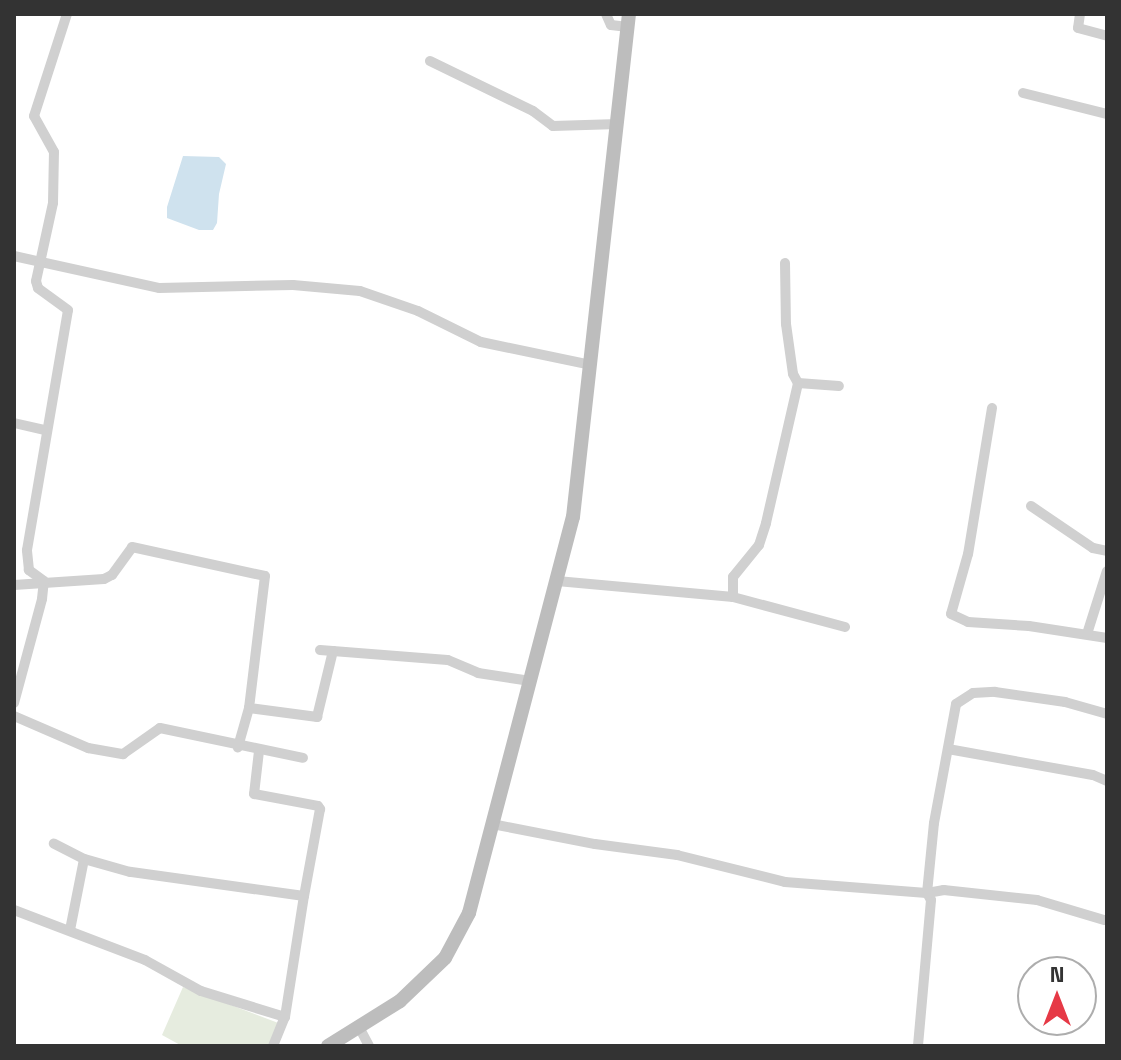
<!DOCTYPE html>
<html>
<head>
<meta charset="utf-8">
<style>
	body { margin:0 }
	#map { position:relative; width:1121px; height:1060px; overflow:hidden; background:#fff; font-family:"Space Grotesk",sans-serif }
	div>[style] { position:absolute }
	.green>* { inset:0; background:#e6ecdf }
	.water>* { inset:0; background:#cfe2ee }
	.street>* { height:10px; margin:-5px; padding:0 5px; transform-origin:5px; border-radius:5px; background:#d0d0d0 }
	.secondary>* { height:14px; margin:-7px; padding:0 7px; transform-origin:7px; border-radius:7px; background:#bdbdbd }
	span { translate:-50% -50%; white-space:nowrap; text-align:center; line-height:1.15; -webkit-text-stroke:8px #fff; paint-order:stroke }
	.frame { position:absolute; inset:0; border:16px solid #333; pointer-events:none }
	.north { position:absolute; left:1017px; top:956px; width:80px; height:80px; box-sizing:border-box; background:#fff; border:2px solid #adadad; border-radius:50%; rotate:0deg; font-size:22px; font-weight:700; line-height:32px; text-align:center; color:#333 }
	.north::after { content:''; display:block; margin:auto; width:28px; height:36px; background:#e63946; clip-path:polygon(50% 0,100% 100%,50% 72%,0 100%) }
</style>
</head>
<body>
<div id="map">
	<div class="green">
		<i style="clip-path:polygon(183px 987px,281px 1024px,270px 1046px,182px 1046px,162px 1035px)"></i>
	</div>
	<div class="water">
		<i style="clip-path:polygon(183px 156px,219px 157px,226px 164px,219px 194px,217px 223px,213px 230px,199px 230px,167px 218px,167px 207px)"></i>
	</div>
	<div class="street">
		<i style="left:606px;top:14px;width:12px;rotate:66deg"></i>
		<i style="left:611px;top:25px;width:17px;rotate:7deg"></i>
		<i style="left:1080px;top:14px;width:14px;rotate:98deg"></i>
		<i style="left:1078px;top:28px;width:30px;rotate:15deg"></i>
		<i style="left:430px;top:61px;width:114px;rotate:25.9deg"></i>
		<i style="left:533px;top:111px;width:25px;rotate:37deg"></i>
		<i style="left:553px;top:126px;width:65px;rotate:-1.8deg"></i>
		<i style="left:1023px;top:93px;width:87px;rotate:14deg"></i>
		<i style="left:14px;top:256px;width:148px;rotate:12.4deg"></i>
		<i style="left:159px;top:288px;width:134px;rotate:-1.3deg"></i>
		<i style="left:293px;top:285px;width:67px;rotate:5.1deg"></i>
		<i style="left:360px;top:291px;width:61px;rotate:19deg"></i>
		<i style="left:418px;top:311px;width:70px;rotate:26.2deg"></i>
		<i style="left:481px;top:342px;width:112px;rotate:11.8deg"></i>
		<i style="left:785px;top:263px;width:61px;rotate:89.1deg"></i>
		<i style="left:786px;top:324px;width:50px;rotate:82deg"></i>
		<i style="left:793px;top:374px;width:10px;rotate:61deg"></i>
		<i style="left:798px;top:383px;width:41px;rotate:4.2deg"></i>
		<i style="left:992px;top:408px;width:148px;rotate:99.3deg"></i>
		<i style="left:968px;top:554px;width:62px;rotate:105.8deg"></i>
		<i style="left:951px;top:614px;width:19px;rotate:25deg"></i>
		<i style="left:968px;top:622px;width:61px;rotate:3.8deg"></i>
		<i style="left:1029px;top:626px;width:79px;rotate:8.7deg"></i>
		<i style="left:14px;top:423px;width:32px;rotate:13deg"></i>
		<i style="left:1031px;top:506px;width:75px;rotate:34.1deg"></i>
		<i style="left:1093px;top:548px;width:14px;rotate:12deg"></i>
		<i style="left:557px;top:581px;width:177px;rotate:5.2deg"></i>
		<i style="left:733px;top:597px;width:116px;rotate:15deg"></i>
		<i style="left:14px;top:585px;width:90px;rotate:-3.8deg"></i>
		<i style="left:104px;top:579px;width:9px;rotate:-27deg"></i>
		<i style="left:112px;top:575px;width:34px;rotate:-54deg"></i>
		<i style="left:132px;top:547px;width:136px;rotate:12.3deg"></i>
		<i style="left:265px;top:576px;width:133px;rotate:96.9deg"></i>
		<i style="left:249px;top:708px;width:41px;rotate:105.8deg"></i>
		<i style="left:733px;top:597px;width:20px;rotate:-90deg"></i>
		<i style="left:733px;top:577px;width:41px;rotate:-50.9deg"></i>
		<i style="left:759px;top:545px;width:23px;rotate:-72deg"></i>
		<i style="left:766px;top:523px;width:144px;rotate:-77.1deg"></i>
		<i style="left:1087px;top:634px;width:66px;rotate:-72.4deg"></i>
		<i style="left:320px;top:650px;width:128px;rotate:4.5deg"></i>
		<i style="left:448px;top:660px;width:33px;rotate:23deg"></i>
		<i style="left:478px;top:673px;width:53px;rotate:8.7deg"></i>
		<i style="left:14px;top:703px;width:108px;rotate:-74.9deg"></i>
		<i style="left:42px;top:599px;width:18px;rotate:-84deg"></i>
		<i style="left:44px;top:581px;width:19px;rotate:-144deg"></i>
		<i style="left:29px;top:570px;width:20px;rotate:-96deg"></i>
		<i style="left:27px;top:550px;width:243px;rotate:-80.3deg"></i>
		<i style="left:68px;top:310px;width:37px;rotate:-144deg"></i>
		<i style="left:38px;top:288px;width:7px;rotate:-106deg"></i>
		<i style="left:36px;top:281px;width:80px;rotate:-77.7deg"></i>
		<i style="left:53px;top:203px;width:51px;rotate:-88.9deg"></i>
		<i style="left:54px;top:152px;width:41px;rotate:-119.1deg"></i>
		<i style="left:34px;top:116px;width:107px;rotate:-72.1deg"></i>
		<i style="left:249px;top:708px;width:69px;rotate:7.5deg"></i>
		<i style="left:317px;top:717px;width:68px;rotate:-76.4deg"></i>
		<i style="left:14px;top:716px;width:81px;rotate:23.4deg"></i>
		<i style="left:88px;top:748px;width:36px;rotate:10deg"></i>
		<i style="left:123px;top:754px;width:45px;rotate:-35.1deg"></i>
		<i style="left:160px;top:728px;width:146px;rotate:11.8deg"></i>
		<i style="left:948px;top:749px;width:147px;rotate:10.2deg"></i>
		<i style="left:1093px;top:775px;width:15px;rotate:23deg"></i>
		<i style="left:259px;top:751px;width:43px;rotate:96.6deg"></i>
		<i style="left:254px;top:794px;width:65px;rotate:10.6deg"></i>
		<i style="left:318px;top:806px;width:4px;rotate:56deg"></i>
		<i style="left:320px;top:809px;width:88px;rotate:100.4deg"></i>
		<i style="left:492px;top:824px;width:105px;rotate:11deg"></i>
		<i style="left:595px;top:844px;width:83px;rotate:7.6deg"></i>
		<i style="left:677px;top:855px;width:111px;rotate:14deg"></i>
		<i style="left:785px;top:882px;width:142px;rotate:4.4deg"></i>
		<i style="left:927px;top:893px;width:8px;rotate:60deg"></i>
		<i style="left:931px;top:900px;width:147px;rotate:95.1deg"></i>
		<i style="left:14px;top:910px;width:140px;rotate:20.9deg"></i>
		<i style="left:145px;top:960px;width:64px;rotate:29deg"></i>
		<i style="left:201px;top:991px;width:88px;rotate:17.2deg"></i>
		<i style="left:285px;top:1017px;width:122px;rotate:-81.1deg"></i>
		<i style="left:304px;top:896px;width:176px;rotate:-172.1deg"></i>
		<i style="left:130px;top:872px;width:48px;rotate:-164.2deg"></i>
		<i style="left:84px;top:859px;width:34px;rotate:-153deg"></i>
		<i style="left:1104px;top:920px;width:70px;rotate:-163.4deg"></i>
		<i style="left:1037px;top:900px;width:94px;rotate:-173.9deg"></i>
		<i style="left:944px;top:890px;width:17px;rotate:170deg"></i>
		<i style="left:927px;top:893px;width:70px;rotate:-84.3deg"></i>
		<i style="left:934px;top:823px;width:121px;rotate:-79.5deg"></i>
		<i style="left:956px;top:704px;width:20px;rotate:-33deg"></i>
		<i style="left:973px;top:693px;width:22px;rotate:-3deg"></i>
		<i style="left:995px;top:692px;width:71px;rotate:8.1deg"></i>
		<i style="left:1065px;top:702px;width:44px;rotate:15.9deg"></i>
		<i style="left:70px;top:930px;width:72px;rotate:-78.8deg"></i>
		<i style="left:359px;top:1027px;width:21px;rotate:62deg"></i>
		<i style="left:273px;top:1046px;width:31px;rotate:-68deg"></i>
	</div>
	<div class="secondary">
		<i style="left:328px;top:1046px;width:85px;rotate:-32deg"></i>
		<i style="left:400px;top:1001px;width:62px;rotate:-43.7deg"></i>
		<i style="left:445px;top:958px;width:51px;rotate:-61.9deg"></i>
		<i style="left:469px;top:913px;width:409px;rotate:-75.3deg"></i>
		<i style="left:573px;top:517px;width:506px;rotate:-83.65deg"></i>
	</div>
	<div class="frame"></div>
	<div class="north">N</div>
</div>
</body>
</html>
